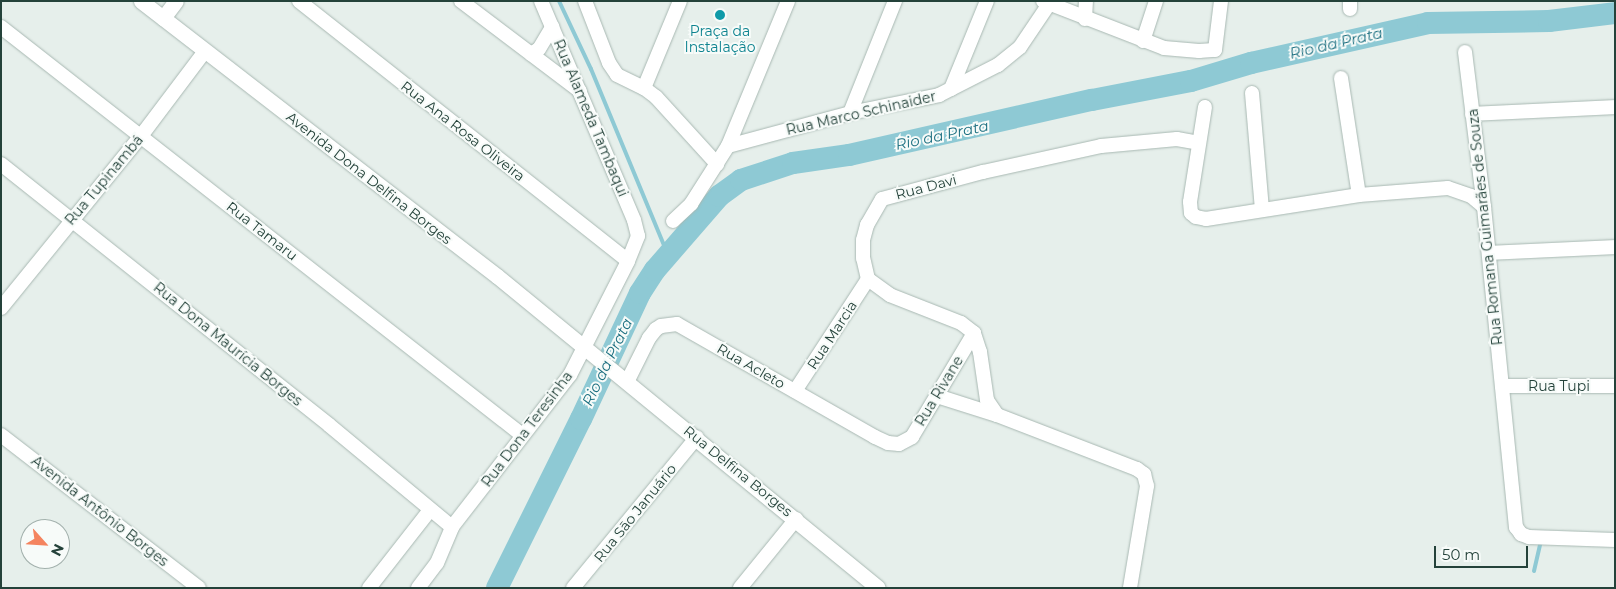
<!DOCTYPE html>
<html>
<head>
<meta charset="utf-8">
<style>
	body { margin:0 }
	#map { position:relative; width:1616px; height:589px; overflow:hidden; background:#e6efeb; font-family:Montserrat,sans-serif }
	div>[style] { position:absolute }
	.stream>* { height:4px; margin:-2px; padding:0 2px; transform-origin:2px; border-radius:2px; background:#8ec9d4 }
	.river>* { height:22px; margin:-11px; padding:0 11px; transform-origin:11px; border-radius:11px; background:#8ec9d4 }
	.roads { filter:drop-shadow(0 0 1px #a8b8b2) drop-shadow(0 0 1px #a8b8b2) }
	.minor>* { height:14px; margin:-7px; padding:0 7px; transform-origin:7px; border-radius:7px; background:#fff }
	.tertiary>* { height:15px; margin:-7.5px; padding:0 7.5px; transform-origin:7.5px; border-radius:7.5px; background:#fff }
	.dots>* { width:14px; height:14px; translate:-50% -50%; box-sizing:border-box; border:2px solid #f7fbf9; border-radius:50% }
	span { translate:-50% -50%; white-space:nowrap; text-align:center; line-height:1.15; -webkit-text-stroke:4px #f7fbf9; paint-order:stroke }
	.culture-label { font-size:14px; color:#0d838f }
	.street-label { font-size:14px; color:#24423a }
	.water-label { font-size:15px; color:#1c6f80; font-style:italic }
	.frame { position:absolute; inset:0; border:2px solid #24423a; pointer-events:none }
	.north { position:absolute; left:20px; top:519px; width:50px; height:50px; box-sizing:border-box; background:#f7fbf9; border:1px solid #a3b1ad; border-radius:50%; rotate:116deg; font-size:14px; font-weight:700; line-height:20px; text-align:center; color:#24423a }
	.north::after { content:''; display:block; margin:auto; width:18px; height:22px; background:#f4845f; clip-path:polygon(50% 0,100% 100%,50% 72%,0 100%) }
	.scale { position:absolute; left:1434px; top:546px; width:94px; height:22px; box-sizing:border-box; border:2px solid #24423a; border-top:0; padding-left:6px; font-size:15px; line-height:18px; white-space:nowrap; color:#24423a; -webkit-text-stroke:4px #f7fbf9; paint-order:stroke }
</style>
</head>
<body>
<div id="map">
	<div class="stream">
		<i style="left:559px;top:1px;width:75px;rotate:64.8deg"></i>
		<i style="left:591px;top:69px;width:201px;rotate:67.5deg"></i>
		<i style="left:1534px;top:571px;width:31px;rotate:-77deg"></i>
	</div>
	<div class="river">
		<i style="left:497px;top:588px;width:189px;rotate:-63.6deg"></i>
		<i style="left:581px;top:419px;width:139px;rotate:-64.9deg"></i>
		<i style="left:640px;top:293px;width:27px;rotate:-57deg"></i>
		<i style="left:655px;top:270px;width:98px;rotate:-49.1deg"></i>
		<i style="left:719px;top:196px;width:27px;rotate:-36deg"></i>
		<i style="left:741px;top:180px;width:55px;rotate:-18.1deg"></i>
		<i style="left:793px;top:163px;width:57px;rotate:-8.1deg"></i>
		<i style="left:849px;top:155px;width:249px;rotate:-12.8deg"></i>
		<i style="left:1092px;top:100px;width:101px;rotate:-10.9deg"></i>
		<i style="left:1191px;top:81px;width:63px;rotate:-16.7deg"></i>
		<i style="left:1251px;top:63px;width:181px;rotate:-12.7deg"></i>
		<i style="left:1428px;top:23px;width:121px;rotate:-0.9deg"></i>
		<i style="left:1549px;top:21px;width:66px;rotate:-6.9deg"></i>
	</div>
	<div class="roads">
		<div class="minor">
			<i style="left:299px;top:1px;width:419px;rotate:38.3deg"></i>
			<i style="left:461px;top:1px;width:149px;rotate:37.1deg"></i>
			<i style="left:585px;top:1px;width:66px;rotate:68.8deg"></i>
			<i style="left:609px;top:63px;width:14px;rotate:56deg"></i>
			<i style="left:617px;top:75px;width:30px;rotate:26deg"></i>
			<i style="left:644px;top:88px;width:15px;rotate:37deg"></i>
			<i style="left:656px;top:97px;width:91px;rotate:47.7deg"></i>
			<i style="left:1043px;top:1px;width:130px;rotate:21.2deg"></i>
			<i style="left:1164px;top:48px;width:35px;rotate:5deg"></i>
			<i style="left:1199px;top:51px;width:16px;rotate:-4deg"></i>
			<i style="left:1215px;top:50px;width:49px;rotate:-83deg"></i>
			<i style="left:1350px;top:9px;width:8px;rotate:-90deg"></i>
			<i style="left:1085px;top:19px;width:18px;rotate:-87deg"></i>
			<i style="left:1px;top:27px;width:662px;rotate:38.06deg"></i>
			<i style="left:1143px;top:41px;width:42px;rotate:-72deg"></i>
			<i style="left:1465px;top:52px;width:156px;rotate:83deg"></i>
			<i style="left:1484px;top:207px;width:322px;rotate:84.3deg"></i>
			<i style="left:1516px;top:527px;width:9px;rotate:54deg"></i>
			<i style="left:1521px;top:534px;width:9px;rotate:21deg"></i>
			<i style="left:1529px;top:537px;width:86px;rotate:2deg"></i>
			<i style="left:531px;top:54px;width:9px;rotate:-32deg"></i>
			<i style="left:539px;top:49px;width:26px;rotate:-59deg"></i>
			<i style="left:1341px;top:78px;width:118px;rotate:81.3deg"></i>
			<i style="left:644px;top:88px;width:94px;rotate:-67.5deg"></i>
			<i style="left:951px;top:89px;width:95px;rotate:-67.8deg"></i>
			<i style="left:1252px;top:93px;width:116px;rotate:85.1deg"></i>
			<i style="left:1205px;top:107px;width:96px;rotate:99deg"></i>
			<i style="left:1190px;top:202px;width:11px;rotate:85deg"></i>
			<i style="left:1191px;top:213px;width:6px;rotate:39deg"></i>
			<i style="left:1196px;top:217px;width:10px;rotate:11deg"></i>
			<i style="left:1206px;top:219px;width:155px;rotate:-8.9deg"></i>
			<i style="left:1359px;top:195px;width:89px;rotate:-4.5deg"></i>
			<i style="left:1448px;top:188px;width:24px;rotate:19deg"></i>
			<i style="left:1471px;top:196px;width:17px;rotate:40deg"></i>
			<i style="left:850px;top:113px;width:121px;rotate:-68.1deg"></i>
			<i style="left:1472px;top:114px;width:143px;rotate:-2.8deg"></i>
			<i style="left:728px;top:146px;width:126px;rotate:-15.1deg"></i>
			<i style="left:850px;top:113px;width:91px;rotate:-11.4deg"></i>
			<i style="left:939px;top:95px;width:66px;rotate:-27deg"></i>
			<i style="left:998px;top:65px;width:28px;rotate:-39deg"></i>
			<i style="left:1020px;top:47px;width:52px;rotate:-56deg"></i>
			<i style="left:1px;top:164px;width:419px;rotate:38.5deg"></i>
			<i style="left:329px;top:425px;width:160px;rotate:39.7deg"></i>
			<i style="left:673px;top:221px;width:25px;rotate:-43deg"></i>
			<i style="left:691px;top:204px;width:69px;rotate:-57.5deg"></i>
			<i style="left:728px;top:146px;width:157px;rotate:-67.5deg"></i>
			<i style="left:1489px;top:253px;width:126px;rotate:-2.7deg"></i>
			<i style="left:1px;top:308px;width:222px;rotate:-50.9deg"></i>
			<i style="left:141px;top:136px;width:106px;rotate:-53deg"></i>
			<i style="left:627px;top:382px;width:49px;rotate:-63.4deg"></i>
			<i style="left:649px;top:338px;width:11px;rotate:-52deg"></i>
			<i style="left:656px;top:329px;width:6px;rotate:-31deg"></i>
			<i style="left:661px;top:326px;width:16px;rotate:-7deg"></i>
			<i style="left:677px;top:324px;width:228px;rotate:29.7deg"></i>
			<i style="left:875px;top:437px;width:14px;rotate:25deg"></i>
			<i style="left:888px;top:443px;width:11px;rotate:5deg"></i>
			<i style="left:899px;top:444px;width:15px;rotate:-28deg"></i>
			<i style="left:912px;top:437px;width:121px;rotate:-59.2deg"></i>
			<i style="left:1502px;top:386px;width:113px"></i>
			<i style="left:795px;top:391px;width:134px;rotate:-56.9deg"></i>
			<i style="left:937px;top:396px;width:63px;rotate:17.6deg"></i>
			<i style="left:997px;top:415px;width:150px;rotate:21.1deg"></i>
			<i style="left:1137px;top:469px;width:9px;rotate:36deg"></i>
			<i style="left:1144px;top:474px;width:12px;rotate:76deg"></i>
			<i style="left:1147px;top:486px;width:103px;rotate:99.5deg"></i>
			<i style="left:997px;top:415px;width:18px;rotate:-124deg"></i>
			<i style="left:987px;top:400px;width:49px;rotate:-98.3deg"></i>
			<i style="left:980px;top:352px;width:20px;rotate:-108deg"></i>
			<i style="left:974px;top:333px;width:16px;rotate:-142deg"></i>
			<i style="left:961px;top:323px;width:76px;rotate:-158.5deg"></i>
			<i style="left:890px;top:295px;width:27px;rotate:-144deg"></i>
			<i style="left:868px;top:279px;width:22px;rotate:-103deg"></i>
			<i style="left:863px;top:258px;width:18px;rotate:-90deg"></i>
			<i style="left:863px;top:240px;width:16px;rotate:-75deg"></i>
			<i style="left:867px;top:225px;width:30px;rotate:-60deg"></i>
			<i style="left:882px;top:199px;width:105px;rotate:-15deg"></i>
			<i style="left:983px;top:172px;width:121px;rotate:-12.4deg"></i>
			<i style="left:1101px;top:146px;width:76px;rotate:-5.3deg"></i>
			<i style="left:1177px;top:139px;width:22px;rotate:10deg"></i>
			<i style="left:1px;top:435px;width:250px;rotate:37.7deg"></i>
			<i style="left:369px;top:588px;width:99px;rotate:-52deg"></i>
			<i style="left:418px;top:588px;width:31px;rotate:-53deg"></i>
			<i style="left:437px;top:563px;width:39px;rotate:-67deg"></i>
			<i style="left:452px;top:527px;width:192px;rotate:-52.2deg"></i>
			<i style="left:570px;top:375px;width:128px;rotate:-63deg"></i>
			<i style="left:628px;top:261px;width:27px;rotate:-68deg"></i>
			<i style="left:638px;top:236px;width:16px;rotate:-104deg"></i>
			<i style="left:634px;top:220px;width:238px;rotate:-113deg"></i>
			<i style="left:573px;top:588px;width:195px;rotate:-50.6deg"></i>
			<i style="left:740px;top:588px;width:89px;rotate:-50.9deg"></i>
		</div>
		<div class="tertiary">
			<i style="left:141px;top:1px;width:450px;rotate:37.7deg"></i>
			<i style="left:497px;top:276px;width:492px;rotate:39.3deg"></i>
			<i style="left:163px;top:18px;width:21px;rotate:-53deg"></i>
		</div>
	</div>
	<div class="dots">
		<i style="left:720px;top:15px;background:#0f9aa8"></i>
	</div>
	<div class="culture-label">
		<span style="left:720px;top:39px">Praça da<br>Instalação</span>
	</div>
	<div class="street-label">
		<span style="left:861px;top:113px;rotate:-13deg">Rua Marco Schinaider</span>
		<span style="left:591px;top:118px;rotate:67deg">Rua Alameda Tambaqui</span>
		<span style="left:463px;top:131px;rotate:38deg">Rua Ana Rosa Oliveira</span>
		<span style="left:369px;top:178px;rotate:38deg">Avenida Dona Delfina Borges</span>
		<span style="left:104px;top:180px;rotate:-50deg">Rua Tupinambá</span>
		<span style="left:926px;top:187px;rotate:-15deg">Rua Davi</span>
		<span style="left:1485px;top:227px;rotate:-96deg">Rua Romana Guimarães de Souza</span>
		<span style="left:262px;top:231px;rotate:38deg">Rua Tamaru</span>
		<span style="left:832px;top:335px;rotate:-57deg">Rua Marcia</span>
		<span style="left:228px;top:344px;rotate:39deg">Rua Dona Maurícia Borges</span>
		<span style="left:751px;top:366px;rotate:30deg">Rua Acleto</span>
		<span style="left:1559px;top:386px">Rua Tupi</span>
		<span style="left:939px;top:391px;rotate:-59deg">Rua Rivane</span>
		<span style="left:527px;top:429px;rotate:-53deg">Rua Dona Teresinha</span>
		<span style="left:738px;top:471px;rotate:39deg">Rua Delfina Borges</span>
		<span style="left:100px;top:511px;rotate:38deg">Avenida Antônio Borges</span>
		<span style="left:635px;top:513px;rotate:-51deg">Rua Sāo Januário</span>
	</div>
	<div class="water-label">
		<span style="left:1336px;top:43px;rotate:-13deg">Rio da Prata</span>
		<span style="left:942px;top:135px;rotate:-12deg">Rio da Prata</span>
		<span style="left:607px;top:362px;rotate:-64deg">Rio da Prata</span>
	</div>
	<div class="frame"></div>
	<div class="north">N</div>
	<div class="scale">50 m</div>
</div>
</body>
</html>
